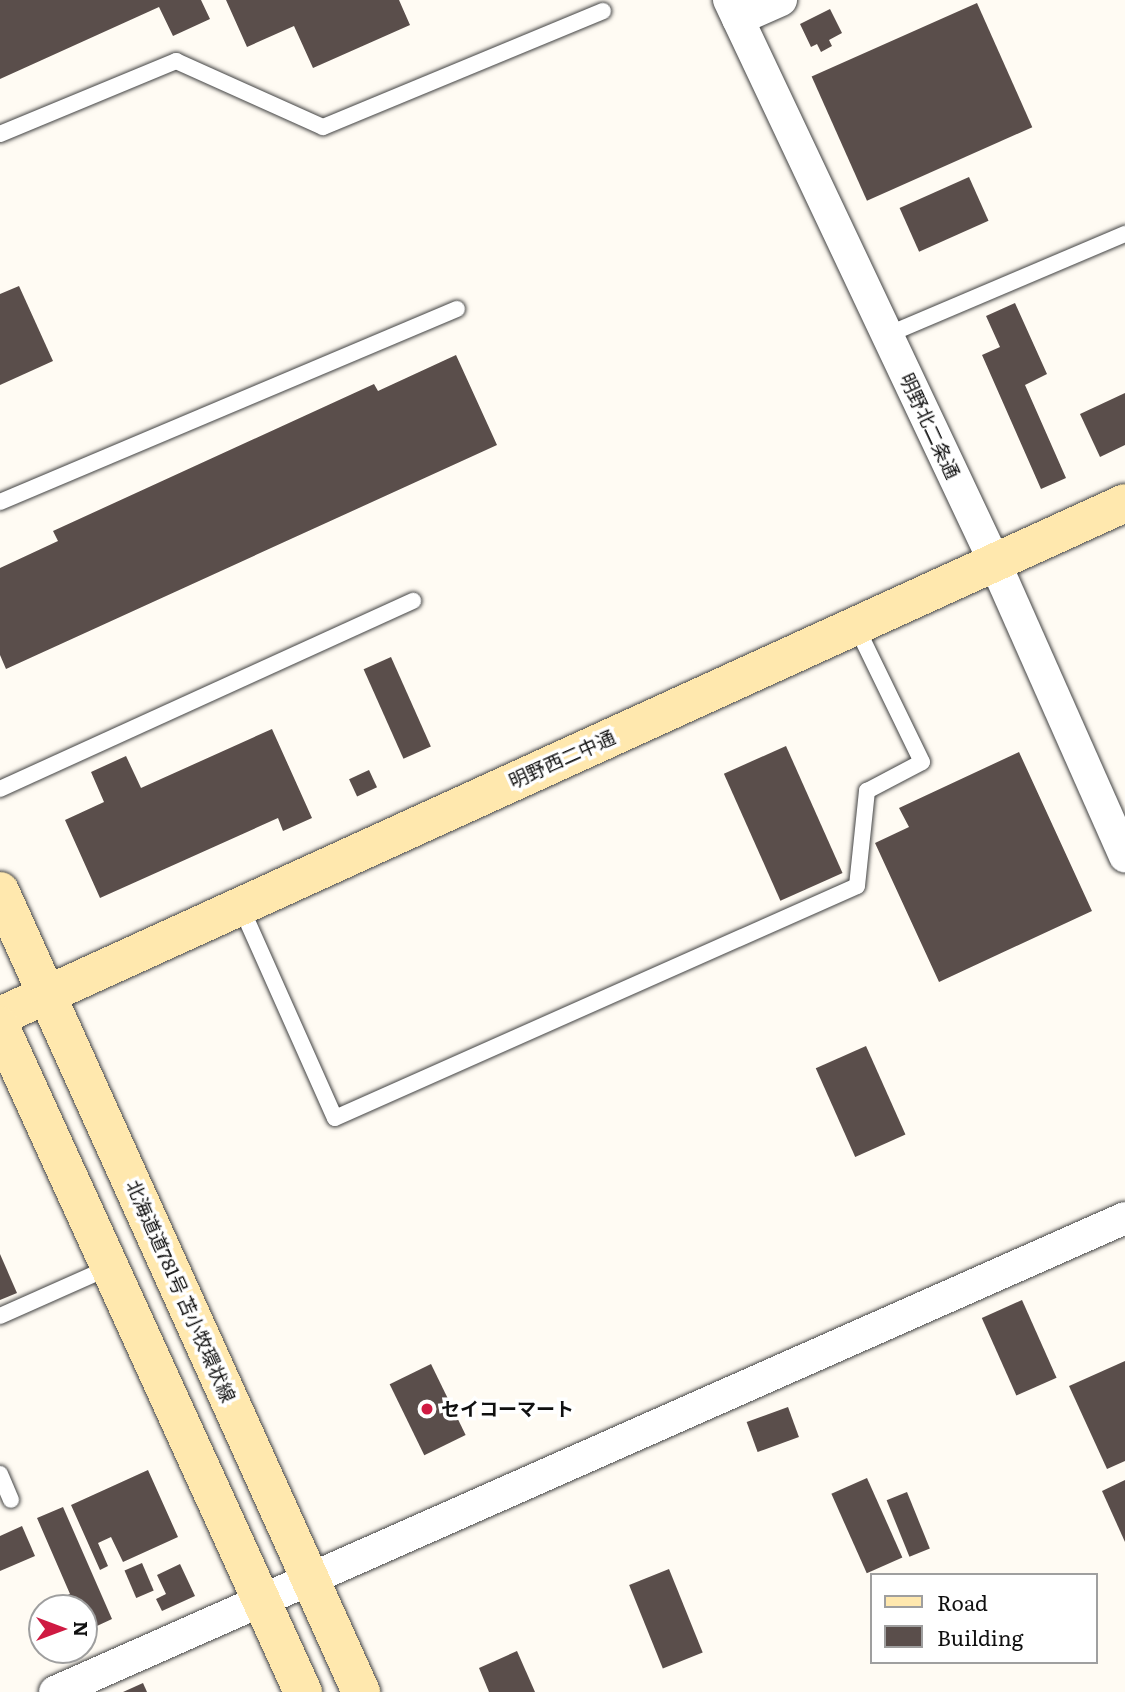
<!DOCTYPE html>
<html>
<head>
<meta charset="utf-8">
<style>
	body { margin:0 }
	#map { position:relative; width:1125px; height:1692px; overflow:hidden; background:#fffbf3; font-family:Literata,"Noto Sans JP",serif }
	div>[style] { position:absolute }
	.building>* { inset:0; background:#5a4e4b; transform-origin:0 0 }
	.roads { filter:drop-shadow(0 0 2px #434343) drop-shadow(0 0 2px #434343) }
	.lane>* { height:16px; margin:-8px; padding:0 8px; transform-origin:8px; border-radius:8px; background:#fff }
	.street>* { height:32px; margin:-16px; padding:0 16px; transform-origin:16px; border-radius:16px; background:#fff }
	.secondary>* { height:38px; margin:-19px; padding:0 19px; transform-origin:19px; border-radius:19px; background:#ffe8ae }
	.dots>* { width:19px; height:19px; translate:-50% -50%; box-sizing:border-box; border:4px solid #fff; border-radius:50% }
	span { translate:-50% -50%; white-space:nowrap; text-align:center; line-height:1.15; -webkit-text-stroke:7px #fff; paint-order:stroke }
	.street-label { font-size:19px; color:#101010 }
	.poi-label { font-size:19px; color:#101010; font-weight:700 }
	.left { translate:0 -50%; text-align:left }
	.legend { position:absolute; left:870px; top:1573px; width:228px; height:91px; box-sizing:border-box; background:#fff; border:2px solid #9f9f9f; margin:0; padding:9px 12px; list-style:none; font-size:21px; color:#101010 }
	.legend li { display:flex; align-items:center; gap:14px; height:35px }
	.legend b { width:35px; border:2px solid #9f9f9f }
	.north { position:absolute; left:28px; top:1594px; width:70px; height:70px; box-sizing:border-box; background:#fff; border:2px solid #9f9f9f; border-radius:50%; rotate:90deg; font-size:19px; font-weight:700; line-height:28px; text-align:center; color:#101010 }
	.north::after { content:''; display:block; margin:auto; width:24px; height:32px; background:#cf1a42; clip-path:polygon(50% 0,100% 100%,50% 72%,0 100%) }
</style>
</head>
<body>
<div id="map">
	<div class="building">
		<i style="clip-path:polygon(0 0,201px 0,210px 19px,173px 36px,159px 7px,0 79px)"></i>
		<i style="clip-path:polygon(226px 0,399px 0,410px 25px,313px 68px,294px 26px,247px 47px)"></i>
		<i style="left:977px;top:3px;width:136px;height:181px;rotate:66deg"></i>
		<i style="clip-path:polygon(830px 9px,842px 33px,829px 40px,832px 46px,821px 52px,817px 44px,811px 47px,800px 24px)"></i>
		<i style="left:969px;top:177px;width:48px;height:76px;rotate:66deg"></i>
		<i style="clip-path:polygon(19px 286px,53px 361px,0 385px,0 294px)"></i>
		<i style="clip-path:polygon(1015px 303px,1047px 374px,1025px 385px,1066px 478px,1041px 489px,982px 355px,1000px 347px,986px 316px)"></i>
		<i style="clip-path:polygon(456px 355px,497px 445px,6px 669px,0 655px,0 568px,58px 541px,53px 531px,374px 384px,378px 391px)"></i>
		<i style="clip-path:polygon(1125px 393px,1125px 445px,1100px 457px,1080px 414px)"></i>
		<i style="left:391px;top:657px;width:98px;height:30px;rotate:66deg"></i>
		<i style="clip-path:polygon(272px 729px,312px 818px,283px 831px,278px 818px,100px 898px,65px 820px,104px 802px,91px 772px,126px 756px,141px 788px)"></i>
		<i style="left:786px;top:746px;width:139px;height:68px;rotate:66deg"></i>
		<i style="clip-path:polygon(1019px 752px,1092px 911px,939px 982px,875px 843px,909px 827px,899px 808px)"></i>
		<i style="left:369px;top:770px;width:19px;height:22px;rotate:65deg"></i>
		<i style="left:866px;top:1046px;width:97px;height:55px;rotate:66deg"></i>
		<i style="clip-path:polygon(0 1254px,17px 1293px,0 1300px)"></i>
		<i style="left:1022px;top:1300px;width:85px;height:44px;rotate:66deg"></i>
		<i style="clip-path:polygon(1125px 1361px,1125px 1461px,1107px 1469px,1069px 1386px)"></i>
		<i style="left:431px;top:1364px;width:79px;height:46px;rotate:64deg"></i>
		<i style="left:788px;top:1407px;width:32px;height:44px;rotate:70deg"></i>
		<i style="clip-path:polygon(148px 1470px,178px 1537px,123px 1562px,111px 1537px,98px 1543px,108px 1566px,100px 1570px,71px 1505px)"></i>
		<i style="left:867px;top:1478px;width:87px;height:39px;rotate:66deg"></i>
		<i style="clip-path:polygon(1125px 1480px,1125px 1542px,1102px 1491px)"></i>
		<i style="left:907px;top:1492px;width:61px;height:22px;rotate:68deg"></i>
		<i style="clip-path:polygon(63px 1507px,112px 1619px,84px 1632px,84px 1608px,45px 1605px,70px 1594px,37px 1518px)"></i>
		<i style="clip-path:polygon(22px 1526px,35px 1556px,0 1571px,0 1536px)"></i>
		<i style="left:142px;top:1563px;width:30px;height:19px;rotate:67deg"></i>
		<i style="clip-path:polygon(180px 1564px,195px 1596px,162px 1611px,156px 1599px,166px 1594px,157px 1575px)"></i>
		<i style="left:669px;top:1569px;width:90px;height:43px;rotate:68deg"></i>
		<i style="clip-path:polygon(517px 1651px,535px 1692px,489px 1692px,479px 1668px)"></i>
		<i style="clip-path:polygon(143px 1683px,147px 1692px,123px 1692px)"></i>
	</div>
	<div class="roads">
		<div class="lane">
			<i style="left:0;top:134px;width:191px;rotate:-22.5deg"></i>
			<i style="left:176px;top:61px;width:161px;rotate:24.2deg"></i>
			<i style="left:323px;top:127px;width:303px;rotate:-22.5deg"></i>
			<i style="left:887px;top:335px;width:259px;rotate:-23deg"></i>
			<i style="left:0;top:502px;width:496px;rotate:-22.9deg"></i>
			<i style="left:0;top:789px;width:454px;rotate:-24.5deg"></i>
			<i style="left:240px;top:905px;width:233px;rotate:66deg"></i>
			<i style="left:335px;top:1118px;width:571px;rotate:-23.96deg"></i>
			<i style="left:857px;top:886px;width:96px;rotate:-84deg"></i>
			<i style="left:867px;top:791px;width:62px;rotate:-27.8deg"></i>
			<i style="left:922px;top:762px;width:151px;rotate:-115.9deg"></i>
			<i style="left:0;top:1316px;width:120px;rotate:-24deg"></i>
			<i style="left:0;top:1474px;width:28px;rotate:67deg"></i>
		</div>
		<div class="street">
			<i style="left:729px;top:0;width:623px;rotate:64.71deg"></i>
			<i style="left:995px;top:563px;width:321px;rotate:66.1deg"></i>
			<i style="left:738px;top:19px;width:47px;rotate:-23.8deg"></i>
			<i style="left:55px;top:1692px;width:1170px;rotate:-23.89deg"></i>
		</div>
		<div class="secondary">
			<i style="left:0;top:891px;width:879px;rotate:65.74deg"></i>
			<i style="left:0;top:1016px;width:1236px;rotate:-24.51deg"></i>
			<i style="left:0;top:1026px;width:732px;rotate:65.54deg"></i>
		</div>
	</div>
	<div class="dots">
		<i style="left:427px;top:1409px;background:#cf1a42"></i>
	</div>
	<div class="street-label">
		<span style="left:930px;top:426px;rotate:65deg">明野北二条通</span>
		<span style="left:562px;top:759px;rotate:-24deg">明野西二中通</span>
		<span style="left:181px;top:1291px;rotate:66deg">北海道道781号 苫小牧環状線</span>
	</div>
	<div class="poi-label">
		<span class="left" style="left:441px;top:1409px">セイコーマート</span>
	</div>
	<ul class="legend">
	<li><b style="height:9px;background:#ffe8ae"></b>Road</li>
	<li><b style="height:19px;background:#5a4e4b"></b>Building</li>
	</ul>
	<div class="north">N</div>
</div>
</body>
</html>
